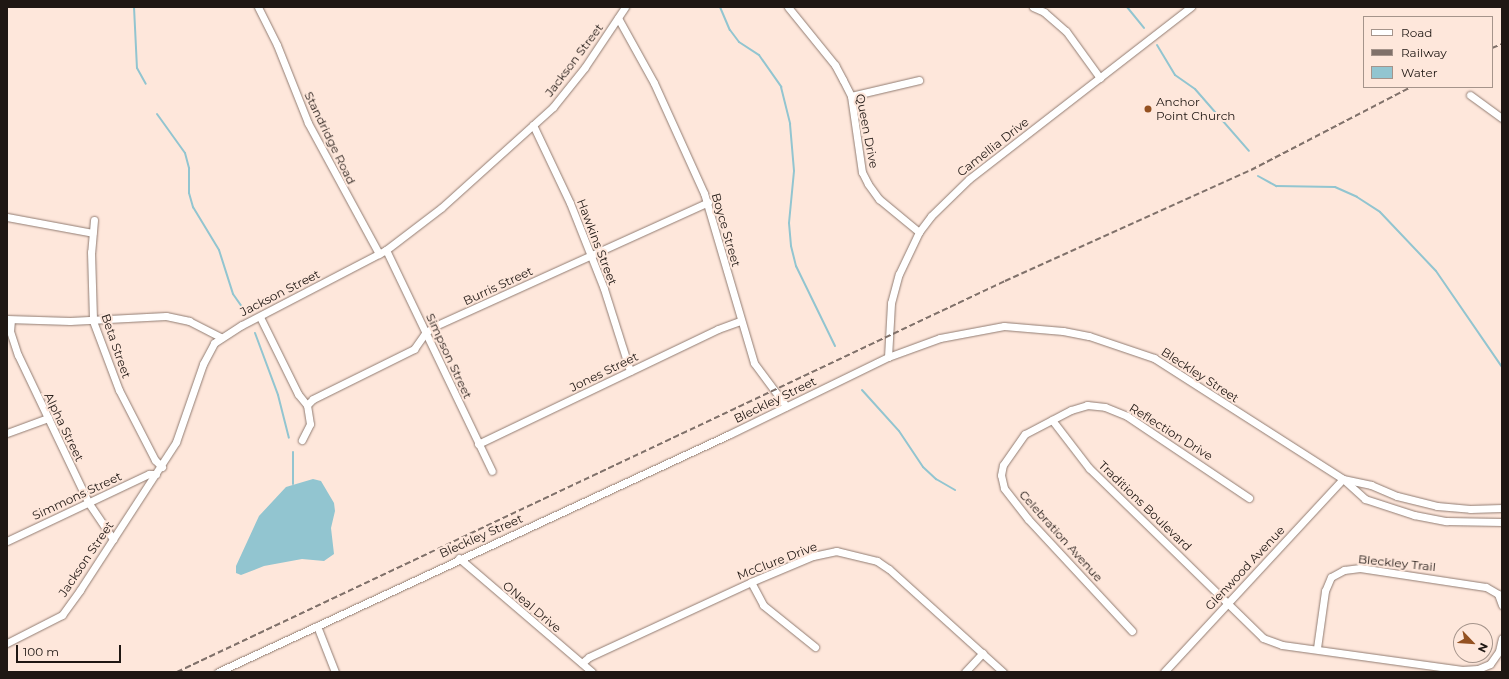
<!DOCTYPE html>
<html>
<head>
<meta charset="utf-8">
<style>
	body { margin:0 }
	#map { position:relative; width:1509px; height:679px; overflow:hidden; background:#fee7db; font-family:Montserrat,sans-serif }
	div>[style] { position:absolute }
	.water>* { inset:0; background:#92c5d0 }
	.stream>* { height:2px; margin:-1px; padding:0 1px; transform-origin:1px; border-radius:1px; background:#92c5d0 }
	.roads { filter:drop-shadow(0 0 1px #917c72) drop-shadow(0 0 1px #917c72) }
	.minor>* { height:7px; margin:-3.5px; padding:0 3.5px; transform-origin:3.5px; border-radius:3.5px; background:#fff }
	.rail>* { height:2px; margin-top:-1px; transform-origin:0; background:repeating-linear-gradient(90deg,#80716a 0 6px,transparent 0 9px) }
	.dots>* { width:11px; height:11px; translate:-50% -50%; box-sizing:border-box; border:2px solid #fee7db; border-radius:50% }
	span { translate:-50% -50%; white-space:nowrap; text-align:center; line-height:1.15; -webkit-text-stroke:4px #fee7db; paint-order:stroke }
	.street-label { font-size:12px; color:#1f1713 }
	.poi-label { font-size:12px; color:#1f1713 }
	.left { translate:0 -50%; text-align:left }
	.frame { position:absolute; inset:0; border:8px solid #1f1713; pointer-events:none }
	.legend { position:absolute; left:1363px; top:16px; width:130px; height:72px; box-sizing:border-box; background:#fee7db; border:1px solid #a5948b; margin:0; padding:5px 7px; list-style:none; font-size:12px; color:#1f1713 }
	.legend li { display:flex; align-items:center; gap:8px; height:20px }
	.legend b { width:20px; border:1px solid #a5948b }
	.north { position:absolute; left:1453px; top:623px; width:40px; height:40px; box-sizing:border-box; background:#fee7db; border:1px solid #a5948b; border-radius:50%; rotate:115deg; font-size:11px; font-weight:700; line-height:16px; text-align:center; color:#1f1713 }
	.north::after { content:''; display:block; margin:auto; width:14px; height:18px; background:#945121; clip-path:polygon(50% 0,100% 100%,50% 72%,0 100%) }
	.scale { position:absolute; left:16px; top:645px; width:105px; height:18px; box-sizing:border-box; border:2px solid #1f1713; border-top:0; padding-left:5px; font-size:12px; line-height:14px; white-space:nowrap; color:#1f1713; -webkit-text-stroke:3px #fee7db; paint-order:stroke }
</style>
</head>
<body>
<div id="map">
	<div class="water">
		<i style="clip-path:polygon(313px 479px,321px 481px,334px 503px,335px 511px,331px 528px,334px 554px,324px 561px,302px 559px,264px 566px,241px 575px,236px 573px,236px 566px,259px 516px,286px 487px)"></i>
	</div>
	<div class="stream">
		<i style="left:134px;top:7px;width:61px;rotate:87.2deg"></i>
		<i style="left:137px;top:68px;width:18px;rotate:61deg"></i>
		<i style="left:720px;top:7px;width:25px;rotate:67deg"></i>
		<i style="left:730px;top:30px;width:15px;rotate:53deg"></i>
		<i style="left:739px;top:42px;width:24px;rotate:33deg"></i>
		<i style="left:759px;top:55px;width:39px;rotate:55deg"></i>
		<i style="left:781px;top:87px;width:38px;rotate:76deg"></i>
		<i style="left:790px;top:124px;width:47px;rotate:85.1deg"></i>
		<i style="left:794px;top:171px;width:52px;rotate:95.5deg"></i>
		<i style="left:789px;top:223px;width:23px;rotate:85deg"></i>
		<i style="left:791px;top:246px;width:21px;rotate:76deg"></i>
		<i style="left:796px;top:266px;width:89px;rotate:64deg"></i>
		<i style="left:1127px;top:7px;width:27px;rotate:51deg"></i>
		<i style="left:1157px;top:45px;width:35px;rotate:59deg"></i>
		<i style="left:1175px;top:75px;width:24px;rotate:35deg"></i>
		<i style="left:1195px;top:89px;width:82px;rotate:48.9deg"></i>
		<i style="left:157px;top:114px;width:48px;rotate:54.3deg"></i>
		<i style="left:185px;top:153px;width:16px;rotate:75deg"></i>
		<i style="left:189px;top:168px;width:25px;rotate:90deg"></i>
		<i style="left:189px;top:193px;width:15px;rotate:74deg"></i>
		<i style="left:193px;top:207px;width:50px;rotate:58.8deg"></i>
		<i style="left:219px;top:250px;width:46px;rotate:72.3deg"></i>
		<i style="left:233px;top:294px;width:19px;rotate:55deg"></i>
		<i style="left:1258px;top:176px;width:21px;rotate:29deg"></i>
		<i style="left:1276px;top:186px;width:59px;rotate:1deg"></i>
		<i style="left:1335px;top:187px;width:24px;rotate:24deg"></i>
		<i style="left:1357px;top:197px;width:27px;rotate:33deg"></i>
		<i style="left:1380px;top:212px;width:81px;rotate:46.5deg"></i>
		<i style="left:1436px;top:271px;width:116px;rotate:55.5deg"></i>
		<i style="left:255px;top:333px;width:66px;rotate:69.6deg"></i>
		<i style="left:278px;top:395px;width:44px;rotate:75.7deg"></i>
		<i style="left:862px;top:390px;width:55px;rotate:47.9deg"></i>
		<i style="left:899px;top:431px;width:43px;rotate:56.3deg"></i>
		<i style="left:923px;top:467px;width:18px;rotate:43deg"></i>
		<i style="left:936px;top:479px;width:22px;rotate:30deg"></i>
		<i style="left:293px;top:484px;width:32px;rotate:-90deg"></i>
	</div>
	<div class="roads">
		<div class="minor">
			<i style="left:258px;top:7px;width:42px;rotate:63.4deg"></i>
			<i style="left:277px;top:45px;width:84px;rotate:68.3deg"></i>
			<i style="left:308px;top:123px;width:149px;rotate:61.5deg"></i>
			<i style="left:788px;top:7px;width:75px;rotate:51deg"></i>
			<i style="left:835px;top:65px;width:17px;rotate:62deg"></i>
			<i style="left:843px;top:80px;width:18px;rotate:63deg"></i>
			<i style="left:851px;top:96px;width:77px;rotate:81.8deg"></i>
			<i style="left:862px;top:172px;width:13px;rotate:63deg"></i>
			<i style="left:868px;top:184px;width:19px;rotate:54deg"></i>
			<i style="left:879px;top:199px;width:52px;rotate:39.5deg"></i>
			<i style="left:1033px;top:7px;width:12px;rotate:24deg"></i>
			<i style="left:1044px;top:12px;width:29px;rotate:41deg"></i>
			<i style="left:1066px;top:31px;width:58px;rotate:54.1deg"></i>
			<i style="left:618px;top:18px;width:74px;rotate:61deg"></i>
			<i style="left:654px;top:83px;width:121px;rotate:65.6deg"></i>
			<i style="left:704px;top:193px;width:177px;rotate:73.6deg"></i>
			<i style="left:754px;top:363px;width:54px;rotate:53.3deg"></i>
			<i style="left:1470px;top:95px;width:39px;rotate:36deg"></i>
			<i style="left:851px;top:96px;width:70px;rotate:-13.2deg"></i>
			<i style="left:533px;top:125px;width:86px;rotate:64.6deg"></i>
			<i style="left:570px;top:203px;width:92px;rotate:68.4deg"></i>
			<i style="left:604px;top:289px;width:86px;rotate:72.4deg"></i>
			<i style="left:7px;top:217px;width:87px;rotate:10.5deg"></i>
			<i style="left:94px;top:220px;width:32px;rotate:95deg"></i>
			<i style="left:91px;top:252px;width:69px;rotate:88.3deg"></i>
			<i style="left:93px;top:321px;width:74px;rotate:69.4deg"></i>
			<i style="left:119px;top:390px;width:79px;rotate:62.8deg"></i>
			<i style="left:155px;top:460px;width:10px;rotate:45deg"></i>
			<i style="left:386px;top:250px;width:245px;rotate:64.4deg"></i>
			<i style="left:260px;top:317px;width:86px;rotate:63.7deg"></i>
			<i style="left:298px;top:394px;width:14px;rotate:51deg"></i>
			<i style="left:307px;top:405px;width:19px;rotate:81deg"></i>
			<i style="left:310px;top:424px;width:18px;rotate:117deg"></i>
			<i style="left:7px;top:319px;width:63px;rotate:1.8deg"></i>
			<i style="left:70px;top:321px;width:96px;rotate:-3deg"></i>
			<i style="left:166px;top:316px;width:24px;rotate:12deg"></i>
			<i style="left:189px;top:321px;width:36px;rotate:27deg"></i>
			<i style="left:11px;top:320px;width:11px;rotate:95deg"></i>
			<i style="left:10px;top:331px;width:25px;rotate:72deg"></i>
			<i style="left:18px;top:355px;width:163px;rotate:64.5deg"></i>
			<i style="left:88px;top:502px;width:45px;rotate:56deg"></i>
			<i style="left:888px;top:357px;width:54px;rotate:-86.8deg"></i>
			<i style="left:891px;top:303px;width:30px;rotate:-75deg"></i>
			<i style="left:899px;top:274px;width:47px;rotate:-64.5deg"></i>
			<i style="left:919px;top:232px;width:20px;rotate:-53deg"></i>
			<i style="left:931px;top:216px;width:53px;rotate:-44.2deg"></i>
			<i style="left:969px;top:179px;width:281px;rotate:-37.8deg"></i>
			<i style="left:307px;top:405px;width:8px;rotate:-45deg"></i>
			<i style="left:313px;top:399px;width:113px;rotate:-26.3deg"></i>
			<i style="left:414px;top:349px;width:19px;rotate:-55deg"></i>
			<i style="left:425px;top:333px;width:12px;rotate:-35deg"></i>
			<i style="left:435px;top:326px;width:300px;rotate:-24.4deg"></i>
			<i style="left:1052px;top:420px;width:61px;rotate:52.4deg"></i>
			<i style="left:1089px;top:468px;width:243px;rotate:44.3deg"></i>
			<i style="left:1263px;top:638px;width:20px;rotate:20deg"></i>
			<i style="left:1282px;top:645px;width:182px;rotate:7.9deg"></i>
			<i style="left:1462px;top:670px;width:16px;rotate:-4deg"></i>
			<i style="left:1478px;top:669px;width:13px;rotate:-23deg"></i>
			<i style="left:1490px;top:664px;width:16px;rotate:-55deg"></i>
			<i style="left:1499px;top:651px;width:13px;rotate:-77deg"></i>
			<i style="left:7px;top:433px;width:44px;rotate:-20.1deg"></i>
			<i style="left:478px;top:444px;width:266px;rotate:-25.6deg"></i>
			<i style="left:718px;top:329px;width:23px;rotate:-20deg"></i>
			<i style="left:1343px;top:479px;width:29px;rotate:12deg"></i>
			<i style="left:1371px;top:485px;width:28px;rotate:23deg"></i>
			<i style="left:1397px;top:496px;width:41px;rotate:14deg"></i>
			<i style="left:1437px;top:506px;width:33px;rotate:5deg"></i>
			<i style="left:1470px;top:509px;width:32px;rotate:-2deg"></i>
			<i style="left:7px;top:541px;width:157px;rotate:-25.3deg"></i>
			<i style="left:149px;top:474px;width:7px"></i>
			<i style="left:459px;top:558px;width:175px;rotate:40.6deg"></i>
			<i style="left:751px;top:582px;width:26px;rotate:62deg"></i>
			<i style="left:763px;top:605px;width:67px;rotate:38.9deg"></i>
			<i style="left:317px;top:626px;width:49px;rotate:68.6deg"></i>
			<i style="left:1132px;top:631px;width:153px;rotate:-132.9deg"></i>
			<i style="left:1028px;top:519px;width:39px;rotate:-128deg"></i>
			<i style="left:1004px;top:488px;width:13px;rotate:-103deg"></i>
			<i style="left:1001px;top:475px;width:10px;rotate:-79deg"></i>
			<i style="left:1003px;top:465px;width:38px;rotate:-55deg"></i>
			<i style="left:1025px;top:434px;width:52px;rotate:-27.6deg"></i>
			<i style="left:1071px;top:410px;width:17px;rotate:-17deg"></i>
			<i style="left:1087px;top:405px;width:18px;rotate:6deg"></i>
			<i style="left:1105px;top:407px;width:24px;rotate:22deg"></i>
			<i style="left:1127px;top:416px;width:147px;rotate:33.9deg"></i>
			<i style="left:7px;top:643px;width:62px;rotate:-27deg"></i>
			<i style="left:62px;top:615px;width:31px;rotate:-54deg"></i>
			<i style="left:80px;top:590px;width:176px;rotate:-57deg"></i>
			<i style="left:176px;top:442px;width:83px;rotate:-70.9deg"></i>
			<i style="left:203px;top:364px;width:24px;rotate:-62deg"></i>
			<i style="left:214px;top:343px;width:33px;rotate:-33deg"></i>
			<i style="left:242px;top:325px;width:162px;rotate:-27.5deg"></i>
			<i style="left:386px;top:250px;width:69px;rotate:-37.4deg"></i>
			<i style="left:441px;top:208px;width:151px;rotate:-42deg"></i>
			<i style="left:553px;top:107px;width:51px;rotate:-51.3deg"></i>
			<i style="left:585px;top:67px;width:72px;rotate:-56.3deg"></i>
			<i style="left:1317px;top:648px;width:58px;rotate:-82deg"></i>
			<i style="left:1325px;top:591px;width:15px;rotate:-67deg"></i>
			<i style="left:1331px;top:577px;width:15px;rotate:-28deg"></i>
			<i style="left:1344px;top:570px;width:16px;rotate:-7deg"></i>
			<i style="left:1360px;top:568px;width:127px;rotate:8.6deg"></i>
			<i style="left:1486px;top:587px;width:14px;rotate:30deg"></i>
			<i style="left:1498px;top:594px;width:12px;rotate:70deg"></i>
			<i style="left:582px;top:663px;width:9px;rotate:-41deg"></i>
			<i style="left:589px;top:657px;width:179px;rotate:-24.8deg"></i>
			<i style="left:751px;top:582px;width:67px;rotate:-22.8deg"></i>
			<i style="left:813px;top:556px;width:24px;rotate:-12deg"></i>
			<i style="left:836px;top:551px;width:42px;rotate:13.7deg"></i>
			<i style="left:877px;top:561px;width:14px;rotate:34deg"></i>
			<i style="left:889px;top:569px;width:154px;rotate:42.1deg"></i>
			<i style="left:218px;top:672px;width:565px;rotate:-24.93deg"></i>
			<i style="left:730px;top:434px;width:176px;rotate:-26deg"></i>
			<i style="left:888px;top:357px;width:55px;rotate:-20.1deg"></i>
			<i style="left:940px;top:338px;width:65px;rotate:-10.6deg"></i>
			<i style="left:1004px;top:326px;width:59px;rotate:4.8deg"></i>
			<i style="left:1063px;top:331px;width:26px;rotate:11deg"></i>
			<i style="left:1089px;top:336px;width:69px;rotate:18.7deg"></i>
			<i style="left:1154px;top:358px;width:224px;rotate:32.6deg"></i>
			<i style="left:1343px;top:479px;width:30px;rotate:42deg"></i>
			<i style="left:1365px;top:499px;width:52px;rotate:18.1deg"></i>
			<i style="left:1414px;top:515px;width:33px;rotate:11deg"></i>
			<i style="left:1446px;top:521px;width:56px;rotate:1deg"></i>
			<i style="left:965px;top:672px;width:26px;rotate:-47deg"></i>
			<i style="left:1164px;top:672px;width:263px;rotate:-47.2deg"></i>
		</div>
	</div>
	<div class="rail">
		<i style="left:1492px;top:48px;width:11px;rotate:-22deg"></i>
		<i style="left:177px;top:672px;width:916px;rotate:-25.28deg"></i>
		<i style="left:1005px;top:281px;width:270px;rotate:-24.3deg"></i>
		<i style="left:1251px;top:170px;width:180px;rotate:-27.4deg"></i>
	</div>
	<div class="dots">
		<i style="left:1148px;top:109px;background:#945121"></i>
	</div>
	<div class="street-label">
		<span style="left:574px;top:60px;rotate:-53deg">Jackson Street</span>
		<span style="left:867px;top:131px;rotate:79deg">Queen Drive</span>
		<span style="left:330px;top:138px;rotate:64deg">Standridge Road</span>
		<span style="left:993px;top:147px;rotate:-38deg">Camellia Drive</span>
		<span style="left:726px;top:230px;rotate:74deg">Boyce Street</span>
		<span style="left:597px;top:242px;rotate:69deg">Hawkins Street</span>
		<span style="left:498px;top:286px;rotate:-25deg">Burris Street</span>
		<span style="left:280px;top:293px;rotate:-27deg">Jackson Street</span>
		<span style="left:116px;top:346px;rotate:71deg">Beta Street</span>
		<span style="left:449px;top:356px;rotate:65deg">Simpson Street</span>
		<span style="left:604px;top:372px;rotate:-26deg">Jones Street</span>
		<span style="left:1200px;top:375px;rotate:33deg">Bleckley Street</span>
		<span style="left:775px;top:400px;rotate:-26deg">Bleckley Street</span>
		<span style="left:64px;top:427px;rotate:64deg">Alpha Street</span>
		<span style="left:1171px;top:432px;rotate:32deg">Reflection Drive</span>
		<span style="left:77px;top:496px;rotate:-25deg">Simmons Street</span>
		<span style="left:1145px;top:506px;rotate:44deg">Traditions Boulevard</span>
		<span style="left:481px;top:536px;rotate:-24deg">Bleckley Street</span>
		<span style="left:1061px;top:536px;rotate:48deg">Celebration Avenue</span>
		<span style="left:86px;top:559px;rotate:-56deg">Jackson Street</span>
		<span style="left:777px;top:561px;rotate:-21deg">McClure Drive</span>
		<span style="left:1397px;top:563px;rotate:6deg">Bleckley Trail</span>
		<span style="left:1245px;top:568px;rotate:-47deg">Glenwood Avenue</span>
		<span style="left:532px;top:607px;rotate:40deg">ONeal Drive</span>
	</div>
	<div class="poi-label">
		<span class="left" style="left:1156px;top:109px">Anchor<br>Point Church</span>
	</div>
	<div class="frame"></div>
	<ul class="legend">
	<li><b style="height:5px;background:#fff"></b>Road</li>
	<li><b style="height:5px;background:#80716a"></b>Railway</li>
	<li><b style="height:11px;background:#92c5d0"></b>Water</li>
	</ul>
	<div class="north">N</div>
	<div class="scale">100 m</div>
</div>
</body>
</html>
